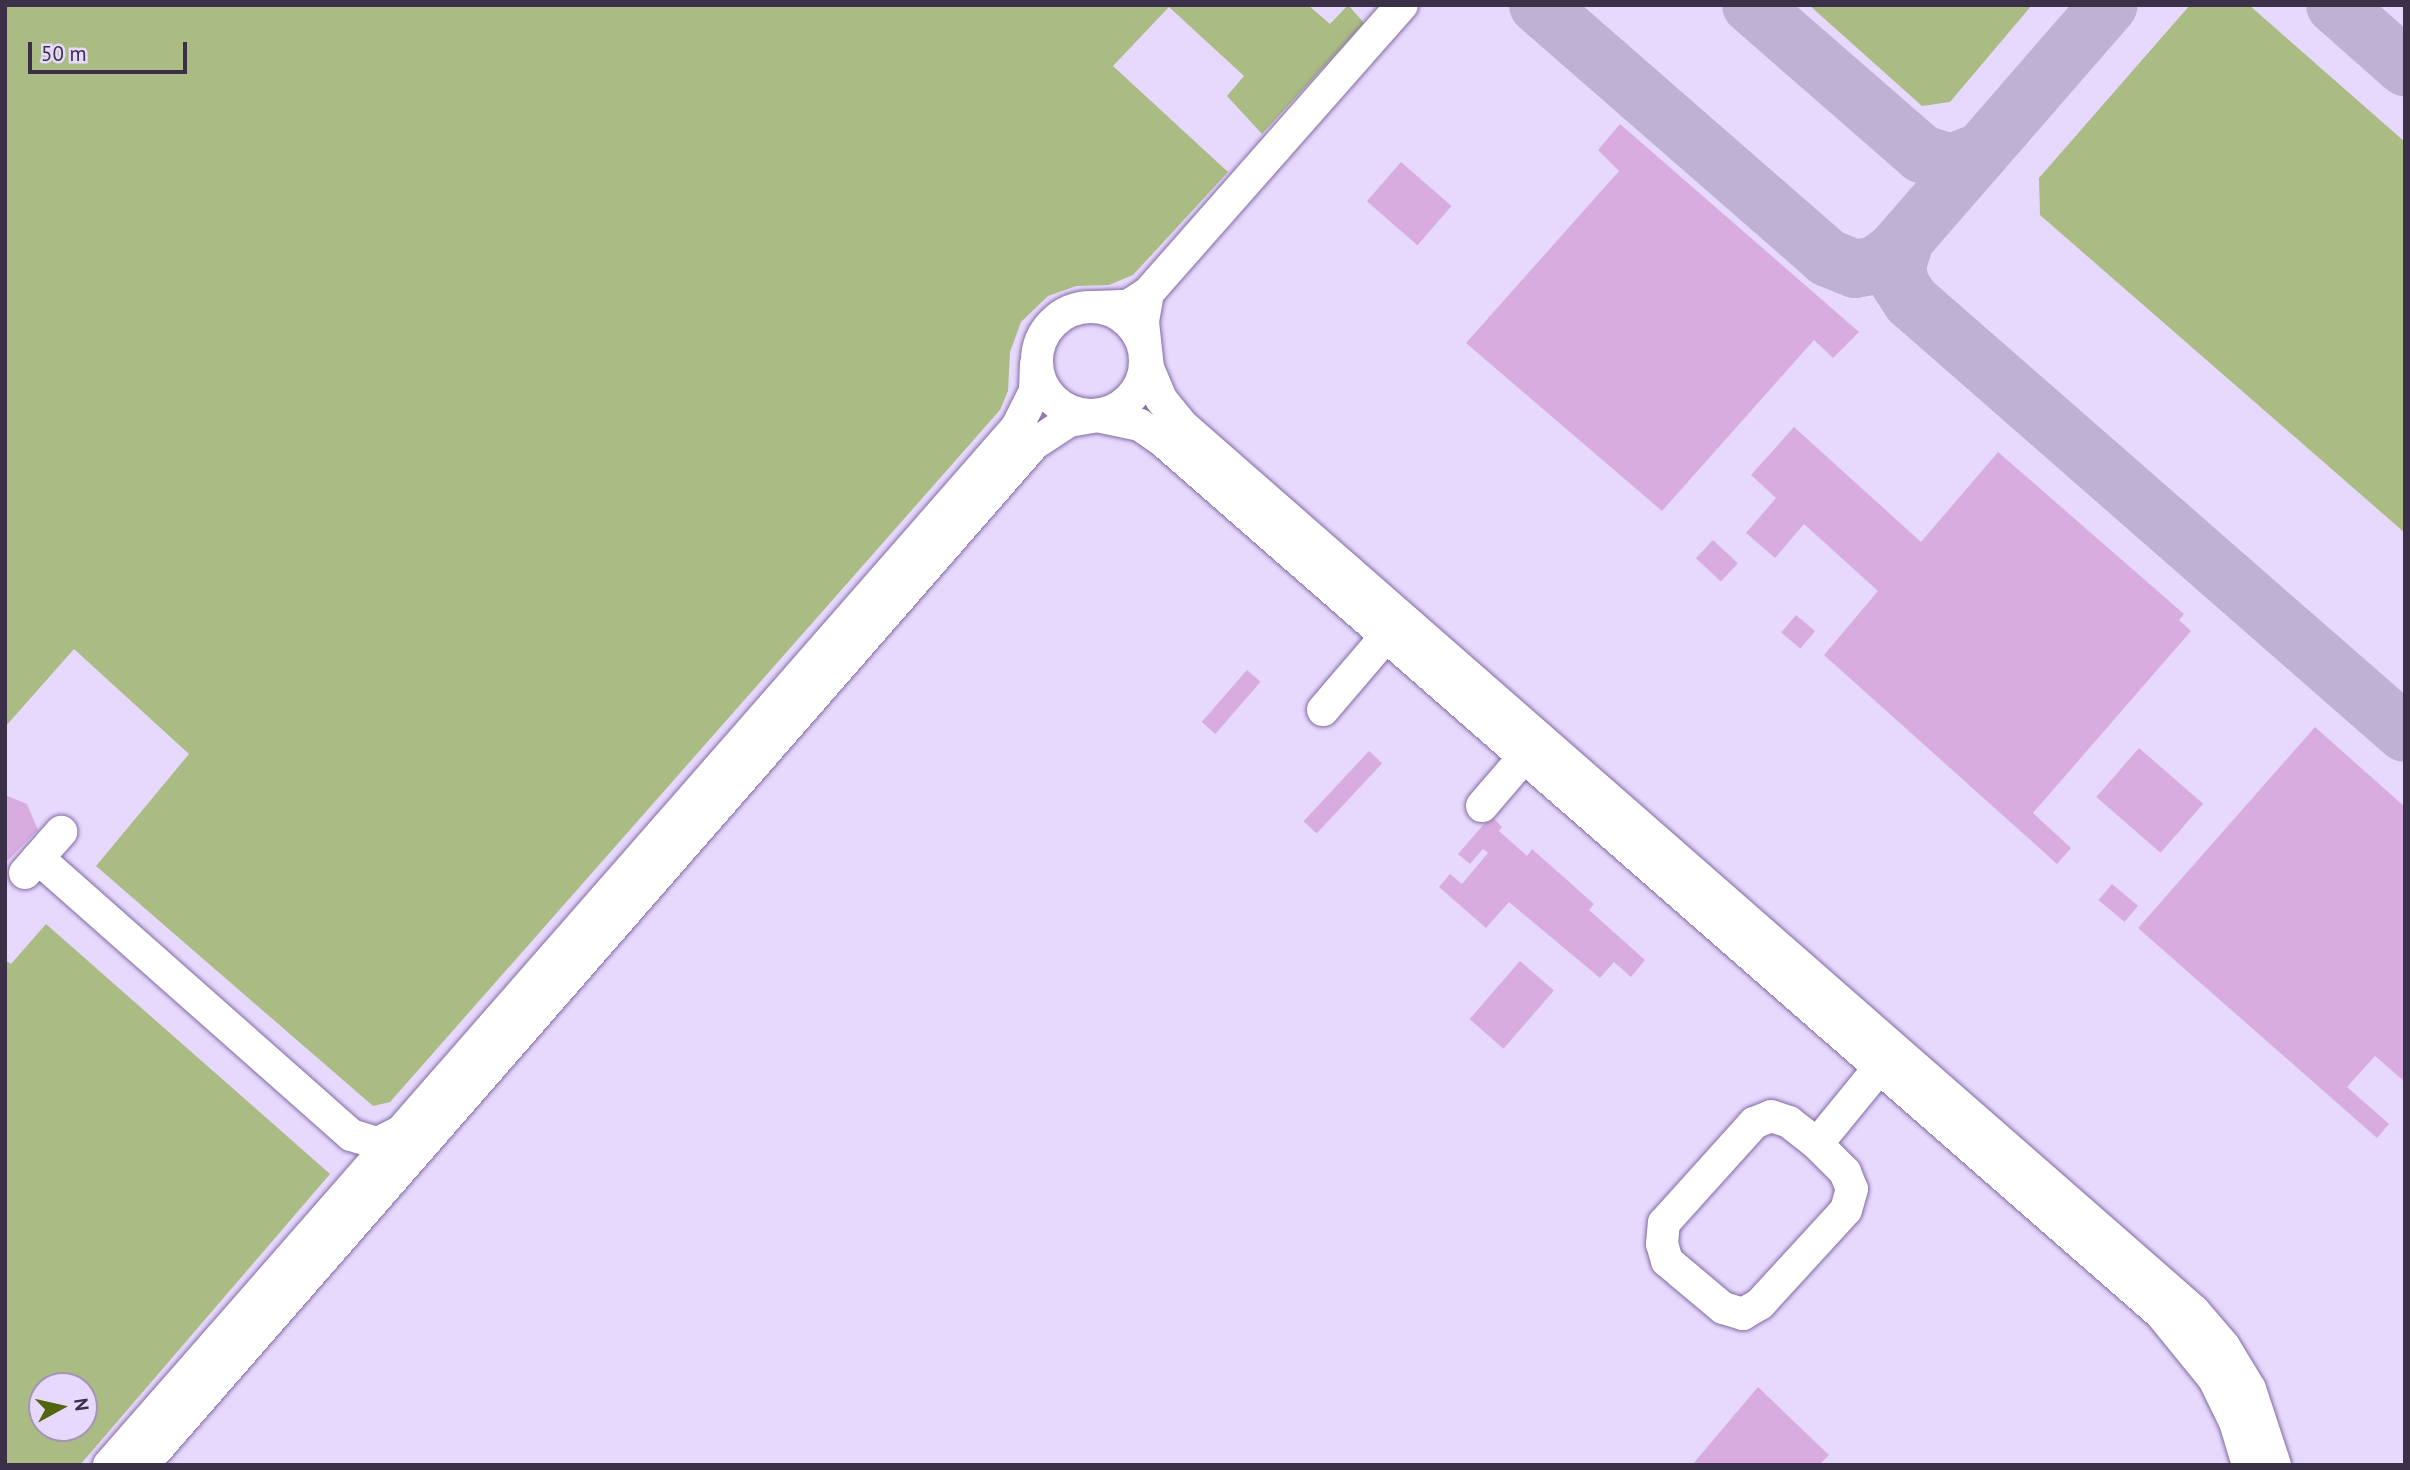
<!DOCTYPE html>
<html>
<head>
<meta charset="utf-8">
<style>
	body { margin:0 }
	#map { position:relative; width:2410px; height:1470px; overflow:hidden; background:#e7d9fe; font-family:"PT Sans",sans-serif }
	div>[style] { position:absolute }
	.green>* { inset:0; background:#aabc83 }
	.taxiway>* { height:58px; margin:-29px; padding:0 29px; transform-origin:29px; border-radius:29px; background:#beb1d3 }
	.building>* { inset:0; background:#d9ace0; transform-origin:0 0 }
	.roads { filter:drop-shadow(0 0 2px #816aa2) drop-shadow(0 0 2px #816aa2) }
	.minor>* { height:32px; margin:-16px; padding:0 16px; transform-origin:16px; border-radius:16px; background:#fff }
	.minor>.ring { margin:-16px; padding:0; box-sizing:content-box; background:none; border:32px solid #fff; border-radius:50% }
	span { translate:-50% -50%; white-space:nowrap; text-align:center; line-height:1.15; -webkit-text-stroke:5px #e7d9fe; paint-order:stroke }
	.frame { position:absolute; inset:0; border:7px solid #3a3048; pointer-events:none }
	.north { position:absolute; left:28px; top:1372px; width:70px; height:70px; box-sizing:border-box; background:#e7d9fe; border:2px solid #a295b5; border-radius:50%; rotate:82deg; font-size:19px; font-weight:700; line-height:28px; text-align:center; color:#3a3048 }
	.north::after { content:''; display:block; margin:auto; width:24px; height:32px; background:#51650f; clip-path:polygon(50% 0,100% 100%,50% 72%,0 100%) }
	.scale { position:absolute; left:28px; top:42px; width:159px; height:32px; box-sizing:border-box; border:4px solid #3a3048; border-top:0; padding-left:9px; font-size:21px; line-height:24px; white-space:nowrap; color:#3a3048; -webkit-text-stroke:5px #e7d9fe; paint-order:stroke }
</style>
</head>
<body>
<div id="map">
	<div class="green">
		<i style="clip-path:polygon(5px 5px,1308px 5px,1330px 24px,1348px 5px,1364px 23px,1262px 134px,1227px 96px,1244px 76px,1169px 7px,1113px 66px,1228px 172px,1133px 275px,1109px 285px,1076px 286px,1048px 296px,1021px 322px,1010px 352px,1008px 391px,1000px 410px,390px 1102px,373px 1106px,96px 866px,189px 754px,74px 649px,5px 727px)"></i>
		<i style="clip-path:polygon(1809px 5px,2032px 5px,1950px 102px,1922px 106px)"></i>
		<i style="clip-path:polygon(2190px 5px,2249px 5px,2405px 142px,2405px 533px,2040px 215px,2039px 178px)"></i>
		<i style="clip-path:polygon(evenodd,46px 924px,330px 1174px,80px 1465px,5px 1465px,5px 960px,11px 964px,46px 924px,42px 1386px,84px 1386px,84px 1428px,42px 1428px,42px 1386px)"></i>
	</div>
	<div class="taxiway">
		<i style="left:1538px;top:5px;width:385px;rotate:41.1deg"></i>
		<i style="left:1828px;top:258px;width:29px;rotate:22deg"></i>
		<i style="left:1855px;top:269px;width:21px;rotate:-11deg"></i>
		<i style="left:1876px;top:265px;width:22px;rotate:-36deg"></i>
		<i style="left:1894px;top:252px;width:327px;rotate:-49deg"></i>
		<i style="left:1751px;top:5px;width:227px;rotate:41.1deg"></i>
		<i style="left:1922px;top:154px;width:30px;rotate:17deg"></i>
		<i style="left:1951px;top:163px;width:33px;rotate:-21deg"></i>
		<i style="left:2335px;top:5px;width:94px;rotate:41.5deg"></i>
		<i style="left:1905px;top:240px;width:27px;rotate:107deg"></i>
		<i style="left:1897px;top:266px;width:18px;rotate:81deg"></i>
		<i style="left:1900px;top:284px;width:20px;rotate:57deg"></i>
		<i style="left:1911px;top:301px;width:656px;rotate:41.17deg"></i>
	</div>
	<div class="building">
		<i style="clip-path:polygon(1620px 124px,1859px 332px,1833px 358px,1814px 340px,1662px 511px,1466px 343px,1619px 171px,1598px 150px)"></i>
		<i style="left:1401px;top:162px;width:67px;height:52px;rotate:41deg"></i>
		<i style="clip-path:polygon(1794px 427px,1921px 542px,1998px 452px,2184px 614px,2179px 620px,2191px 631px,2033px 813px,2071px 848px,2057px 864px,1824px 655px,1878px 591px,1804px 524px,1775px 558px,1746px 533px,1776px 498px,1751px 475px)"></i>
		<i style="left:1713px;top:540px;width:34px;height:25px;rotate:43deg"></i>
		<i style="left:1796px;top:615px;width:25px;height:23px;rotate:40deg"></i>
		<i style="left:1247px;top:670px;width:18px;height:69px;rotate:41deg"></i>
		<i style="clip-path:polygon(2315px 727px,2405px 807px,2405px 1082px,2375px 1056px,2347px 1087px,2389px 1124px,2377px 1138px,2138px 928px)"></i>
		<i style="left:2139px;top:748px;width:85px;height:65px;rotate:41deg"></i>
		<i style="left:1369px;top:751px;width:18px;height:96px;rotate:43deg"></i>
		<i style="clip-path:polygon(5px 795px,27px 804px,38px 830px,5px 863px)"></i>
		<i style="clip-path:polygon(1494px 819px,1502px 827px,1499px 831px,1527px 856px,1532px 849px,1594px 904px,1589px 910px,1645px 960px,1631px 977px,1614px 962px,1600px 978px,1509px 902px,1486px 928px,1439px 887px,1450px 874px,1462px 884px,1488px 853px,1483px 849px,1470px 864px,1458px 854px,1484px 824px)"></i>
		<i style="left:2112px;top:884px;width:34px;height:21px;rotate:40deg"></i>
		<i style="left:1520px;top:961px;width:45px;height:77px;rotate:41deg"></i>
		<i style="clip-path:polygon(1758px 1387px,1829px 1455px,1819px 1465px,1692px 1465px)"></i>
	</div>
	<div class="roads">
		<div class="minor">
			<i style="left:1148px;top:293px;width:29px;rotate:100deg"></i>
			<i style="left:1143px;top:322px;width:46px;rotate:83.8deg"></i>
			<i style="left:1148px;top:368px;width:34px;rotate:67deg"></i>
			<i style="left:1161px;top:399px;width:33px;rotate:51deg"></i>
			<i style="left:1182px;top:425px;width:1345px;rotate:41.2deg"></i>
			<i style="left:2194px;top:1311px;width:46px;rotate:49.4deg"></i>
			<i style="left:2224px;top:1346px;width:50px;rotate:58.8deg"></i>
			<i style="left:2250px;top:1389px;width:80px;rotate:71.8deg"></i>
			<i class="ring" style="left:1037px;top:307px;width:76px;height:76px"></i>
			<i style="left:1095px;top:307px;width:33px;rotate:-2deg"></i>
			<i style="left:1128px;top:306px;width:24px;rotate:-33deg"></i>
			<i style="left:1148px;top:293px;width:384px;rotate:-48.6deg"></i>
			<i style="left:1323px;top:710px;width:117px;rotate:-49.5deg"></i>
			<i style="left:1482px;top:806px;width:65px;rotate:-49.4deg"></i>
			<i style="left:38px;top:858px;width:418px;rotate:41.5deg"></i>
			<i style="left:351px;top:1135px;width:28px;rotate:17deg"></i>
			<i style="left:378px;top:1143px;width:25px;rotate:-27deg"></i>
			<i style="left:25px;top:873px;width:55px;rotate:-48.7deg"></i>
			<i style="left:1771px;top:1116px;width:19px;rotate:18deg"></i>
			<i style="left:1789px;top:1122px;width:36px;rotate:38deg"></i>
			<i style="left:1817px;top:1144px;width:40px;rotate:45deg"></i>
			<i style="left:1845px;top:1172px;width:18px;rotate:68deg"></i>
			<i style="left:1852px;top:1189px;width:22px;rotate:106deg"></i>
			<i style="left:1846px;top:1210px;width:127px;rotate:132.5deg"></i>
			<i style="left:1760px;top:1304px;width:20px;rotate:150deg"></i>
			<i style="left:1743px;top:1314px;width:21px;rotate:-163deg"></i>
			<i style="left:1723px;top:1308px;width:73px;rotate:-140deg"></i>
			<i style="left:1667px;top:1261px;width:18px;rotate:-106deg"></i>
			<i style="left:1662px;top:1244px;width:21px;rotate:-85deg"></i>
			<i style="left:1664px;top:1223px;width:135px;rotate:-48deg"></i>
			<i style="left:1754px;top:1123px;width:18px;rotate:-22deg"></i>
			<i style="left:1817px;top:1144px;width:98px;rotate:-50.8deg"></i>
			<i style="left:109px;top:1465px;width:1379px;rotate:-48.82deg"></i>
			<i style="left:1017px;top:427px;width:40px;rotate:-63.4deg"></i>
			<i style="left:1035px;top:391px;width:27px;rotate:-88deg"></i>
			<i style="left:143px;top:1465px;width:1355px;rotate:-48.89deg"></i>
			<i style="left:1034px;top:444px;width:42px;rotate:-33.3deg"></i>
			<i style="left:1069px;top:421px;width:28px;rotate:-10deg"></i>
			<i style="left:1097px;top:416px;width:44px;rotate:11.8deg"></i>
			<i style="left:1140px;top:425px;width:29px;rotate:35deg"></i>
			<i style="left:1164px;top:442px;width:1325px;rotate:41.17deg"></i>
			<i style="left:2161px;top:1314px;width:84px;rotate:50.8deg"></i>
			<i style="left:2214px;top:1379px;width:48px;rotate:64deg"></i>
			<i style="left:2235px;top:1422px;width:45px;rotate:73.2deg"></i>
		</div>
	</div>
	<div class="frame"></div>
	<div class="north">N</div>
	<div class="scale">50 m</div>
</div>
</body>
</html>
